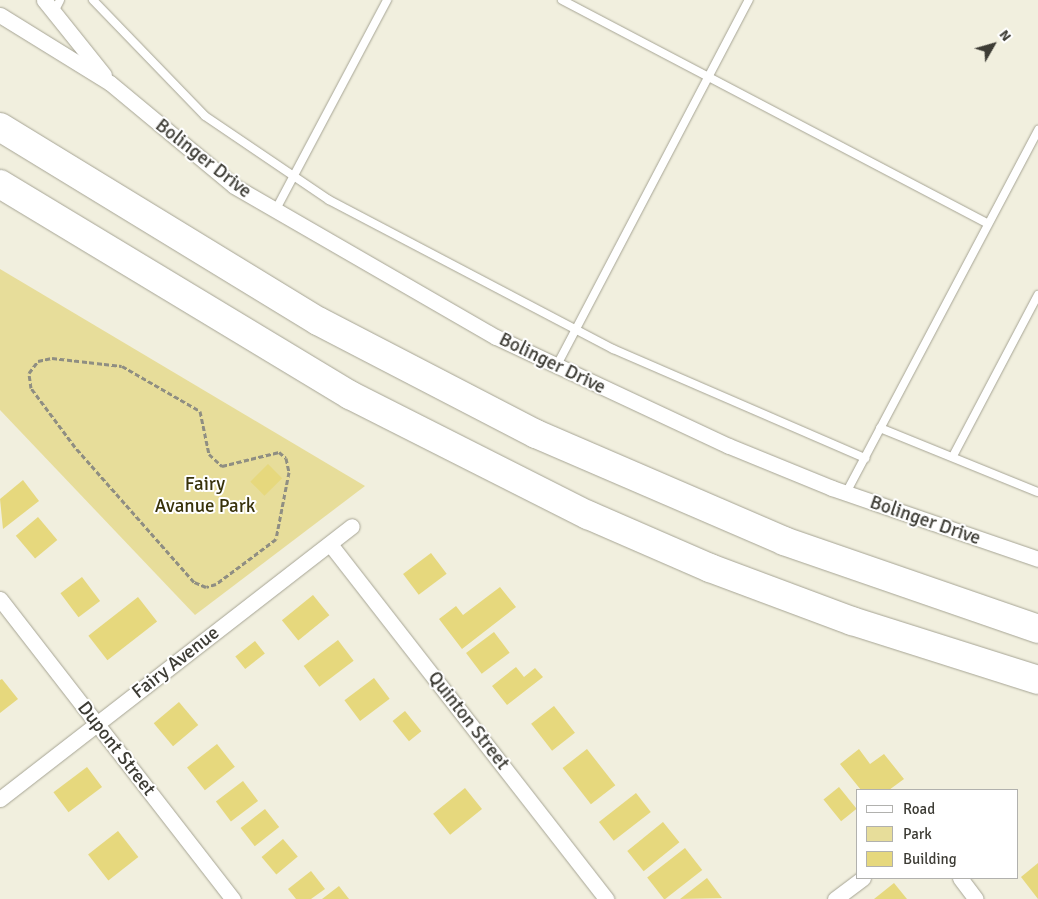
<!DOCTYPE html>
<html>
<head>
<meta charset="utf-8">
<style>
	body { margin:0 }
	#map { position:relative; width:1038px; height:899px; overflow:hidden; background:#f1efde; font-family:Signika,sans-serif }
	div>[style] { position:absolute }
	.green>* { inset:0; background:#e7dd9a }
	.building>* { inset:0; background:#e6d87d; transform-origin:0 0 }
	.path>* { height:3px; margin-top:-1.5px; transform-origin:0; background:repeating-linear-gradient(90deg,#8f8e82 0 5px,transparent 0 7.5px) }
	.roads { filter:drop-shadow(0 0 1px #a6a494) drop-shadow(0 0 1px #a6a494) }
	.lane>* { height:8px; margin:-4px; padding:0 4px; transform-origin:4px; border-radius:4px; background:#fff }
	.street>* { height:15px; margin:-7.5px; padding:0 7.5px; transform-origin:7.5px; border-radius:7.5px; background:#fff }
	.highway>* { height:28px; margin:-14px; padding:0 14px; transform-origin:14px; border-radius:14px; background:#fff }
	span { translate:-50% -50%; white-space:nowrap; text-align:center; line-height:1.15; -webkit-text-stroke:4px #fff; paint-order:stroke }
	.street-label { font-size:19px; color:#3d3c35 }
	.park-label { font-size:19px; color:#38320a }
	.legend { position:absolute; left:856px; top:789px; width:162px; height:90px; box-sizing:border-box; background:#fff; border:1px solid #b1b1ae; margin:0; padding:6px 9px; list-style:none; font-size:15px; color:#3d3c35 }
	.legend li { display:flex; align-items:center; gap:10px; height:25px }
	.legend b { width:25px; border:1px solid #b1b1ae }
	.north { position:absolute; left:968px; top:20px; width:50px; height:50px; -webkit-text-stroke:4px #fff; paint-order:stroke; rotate:52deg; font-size:14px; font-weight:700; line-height:20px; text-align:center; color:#3d3c35 }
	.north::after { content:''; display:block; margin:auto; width:18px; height:22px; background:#3d3c35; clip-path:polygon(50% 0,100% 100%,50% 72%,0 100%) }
</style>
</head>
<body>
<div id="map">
	<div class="green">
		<i style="clip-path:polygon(0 269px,365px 486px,195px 615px,0 410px)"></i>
	</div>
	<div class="building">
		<i style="left:268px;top:464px;width:20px;height:25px;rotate:45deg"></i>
		<i style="clip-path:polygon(23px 480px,39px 501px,3px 529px,0 499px)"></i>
		<i style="left:38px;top:517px;width:30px;height:29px;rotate:50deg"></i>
		<i style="left:431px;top:553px;width:26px;height:35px;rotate:53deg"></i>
		<i style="left:82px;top:577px;width:30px;height:27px;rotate:53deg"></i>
		<i style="clip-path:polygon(500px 587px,516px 607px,462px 649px,439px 619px,456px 606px,463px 615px)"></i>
		<i style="left:313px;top:595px;width:26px;height:40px;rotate:51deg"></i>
		<i style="left:138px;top:597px;width:31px;height:63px;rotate:52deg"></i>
		<i style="left:494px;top:632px;width:26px;height:35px;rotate:53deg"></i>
		<i style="left:338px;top:640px;width:26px;height:43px;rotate:53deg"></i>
		<i style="left:255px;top:641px;width:16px;height:25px;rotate:52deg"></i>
		<i style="clip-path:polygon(516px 667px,524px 677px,535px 668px,543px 677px,507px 705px,492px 686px)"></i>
		<i style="left:374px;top:678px;width:26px;height:37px;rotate:53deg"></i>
		<i style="clip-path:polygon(2px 679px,18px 699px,0 713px,0 680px)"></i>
		<i style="left:179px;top:702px;width:30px;height:33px;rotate:50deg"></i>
		<i style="left:554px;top:706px;width:34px;height:29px;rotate:52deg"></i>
		<i style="left:405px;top:711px;width:26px;height:16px;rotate:51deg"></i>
		<i style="left:217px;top:744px;width:29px;height:38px;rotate:52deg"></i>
		<i style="left:587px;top:749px;width:46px;height:31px;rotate:52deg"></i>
		<i style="clip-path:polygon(859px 749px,870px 764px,884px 754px,904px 779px,889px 790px,861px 790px,840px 764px)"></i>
		<i style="left:87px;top:767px;width:25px;height:42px;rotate:53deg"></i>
		<i style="left:243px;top:781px;width:25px;height:34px;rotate:53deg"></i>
		<i style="left:839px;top:787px;width:28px;height:20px;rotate:51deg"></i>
		<i style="left:465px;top:788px;width:27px;height:41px;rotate:51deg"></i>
		<i style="left:636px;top:793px;width:24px;height:47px;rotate:52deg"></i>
		<i style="left:265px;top:809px;width:23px;height:31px;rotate:52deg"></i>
		<i style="left:663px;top:822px;width:26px;height:46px;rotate:51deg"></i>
		<i style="left:118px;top:831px;width:33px;height:38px;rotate:52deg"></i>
		<i style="left:283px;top:839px;width:23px;height:28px;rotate:50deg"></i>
		<i style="left:685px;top:848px;width:28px;height:48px;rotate:52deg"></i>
		<i style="clip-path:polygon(1038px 863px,1038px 899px,1021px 877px)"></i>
		<i style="clip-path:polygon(311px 871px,325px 889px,311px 899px,296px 899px,288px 889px)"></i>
		<i style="clip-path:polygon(707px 878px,722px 898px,680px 899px)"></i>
		<i style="clip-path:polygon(894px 883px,907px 899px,874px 899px)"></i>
		<i style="clip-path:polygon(339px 886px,349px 899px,322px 899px)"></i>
	</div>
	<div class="path">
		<i style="left:52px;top:358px;width:70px;rotate:6.5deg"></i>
		<i style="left:122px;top:366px;width:90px;rotate:30deg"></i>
		<i style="left:200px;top:411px;width:44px;rotate:78.2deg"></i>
		<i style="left:209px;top:454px;width:18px;rotate:43deg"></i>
		<i style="left:222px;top:466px;width:59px;rotate:-13.8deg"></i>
		<i style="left:279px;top:452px;width:9px;rotate:41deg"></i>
		<i style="left:286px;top:458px;width:14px;rotate:78deg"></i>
		<i style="left:289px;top:472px;width:68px;rotate:101deg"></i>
		<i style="left:276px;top:539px;width:75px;rotate:143.1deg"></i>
		<i style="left:216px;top:584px;width:10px;rotate:163deg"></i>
		<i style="left:206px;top:587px;width:13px;rotate:-157deg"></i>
		<i style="left:194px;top:582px;width:180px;rotate:-131.4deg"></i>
		<i style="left:75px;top:447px;width:74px;rotate:-126.7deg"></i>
		<i style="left:31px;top:388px;width:15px;rotate:-98deg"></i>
		<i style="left:29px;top:373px;width:15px;rotate:-53deg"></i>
		<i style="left:38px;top:361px;width:14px;rotate:-12deg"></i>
	</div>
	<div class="roads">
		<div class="lane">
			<i style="left:93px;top:0;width:161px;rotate:46deg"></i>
			<i style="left:205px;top:116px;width:150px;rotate:34.1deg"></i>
			<i style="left:329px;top:200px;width:321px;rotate:27.7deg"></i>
			<i style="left:613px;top:349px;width:275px;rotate:23.4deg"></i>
			<i style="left:562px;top:0;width:481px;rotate:27.7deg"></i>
			<i style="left:54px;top:12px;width:13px;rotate:-63deg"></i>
			<i style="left:275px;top:211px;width:239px;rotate:-62deg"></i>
			<i style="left:556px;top:367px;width:415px;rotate:-62.3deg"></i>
			<i style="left:880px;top:428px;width:170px;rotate:22.1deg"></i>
			<i style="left:953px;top:456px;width:182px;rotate:-62.2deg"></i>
			<i style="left:846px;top:493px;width:411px;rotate:-62.1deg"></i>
		</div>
		<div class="street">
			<i style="left:44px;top:0;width:96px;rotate:51.3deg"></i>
			<i style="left:0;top:15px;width:129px;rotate:31.7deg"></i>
			<i style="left:110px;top:83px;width:161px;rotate:39.7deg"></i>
			<i style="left:234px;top:186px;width:302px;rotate:30deg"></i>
			<i style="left:496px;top:337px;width:257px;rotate:25.1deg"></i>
			<i style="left:729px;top:446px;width:111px;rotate:22.2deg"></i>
			<i style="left:832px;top:488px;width:218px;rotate:19deg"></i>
			<i style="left:330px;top:544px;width:450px;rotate:52.1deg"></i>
			<i style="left:0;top:599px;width:380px;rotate:52.2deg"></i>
			<i style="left:0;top:799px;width:445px;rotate:-37.8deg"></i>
			<i style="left:960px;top:878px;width:26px;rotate:53deg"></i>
			<i style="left:835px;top:899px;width:35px;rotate:-37deg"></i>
		</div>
		<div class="highway">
			<i style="left:0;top:127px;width:373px;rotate:31.4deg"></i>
			<i style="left:318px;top:321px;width:246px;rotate:27.4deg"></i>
			<i style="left:536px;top:434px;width:270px;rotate:23.3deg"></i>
			<i style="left:784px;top:541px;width:269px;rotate:19.1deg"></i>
			<i style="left:0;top:184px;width:409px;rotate:31.1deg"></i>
			<i style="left:350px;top:395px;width:267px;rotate:26.8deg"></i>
			<i style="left:588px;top:515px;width:133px;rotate:23.5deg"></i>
			<i style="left:710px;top:568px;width:152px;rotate:20.5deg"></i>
			<i style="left:852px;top:621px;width:195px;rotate:17.6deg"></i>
		</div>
	</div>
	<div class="street-label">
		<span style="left:203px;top:159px;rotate:38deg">Bolinger Drive</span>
		<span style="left:552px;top:364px;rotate:26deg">Bolinger Drive</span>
		<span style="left:925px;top:521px;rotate:19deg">Bolinger Drive</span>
		<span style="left:176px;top:663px;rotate:-38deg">Fairy Avenue</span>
		<span style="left:468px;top:721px;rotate:52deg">Quinton Street</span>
		<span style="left:116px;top:749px;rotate:52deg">Dupont Street</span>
	</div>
	<div class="park-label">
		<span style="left:205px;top:496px">Fairy<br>Avanue Park</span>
	</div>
	<ul class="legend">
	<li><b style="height:6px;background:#fff"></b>Road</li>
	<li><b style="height:14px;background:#e7dd9a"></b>Park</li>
	<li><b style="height:14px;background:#e6d87d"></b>Building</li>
	</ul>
	<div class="north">N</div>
</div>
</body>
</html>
